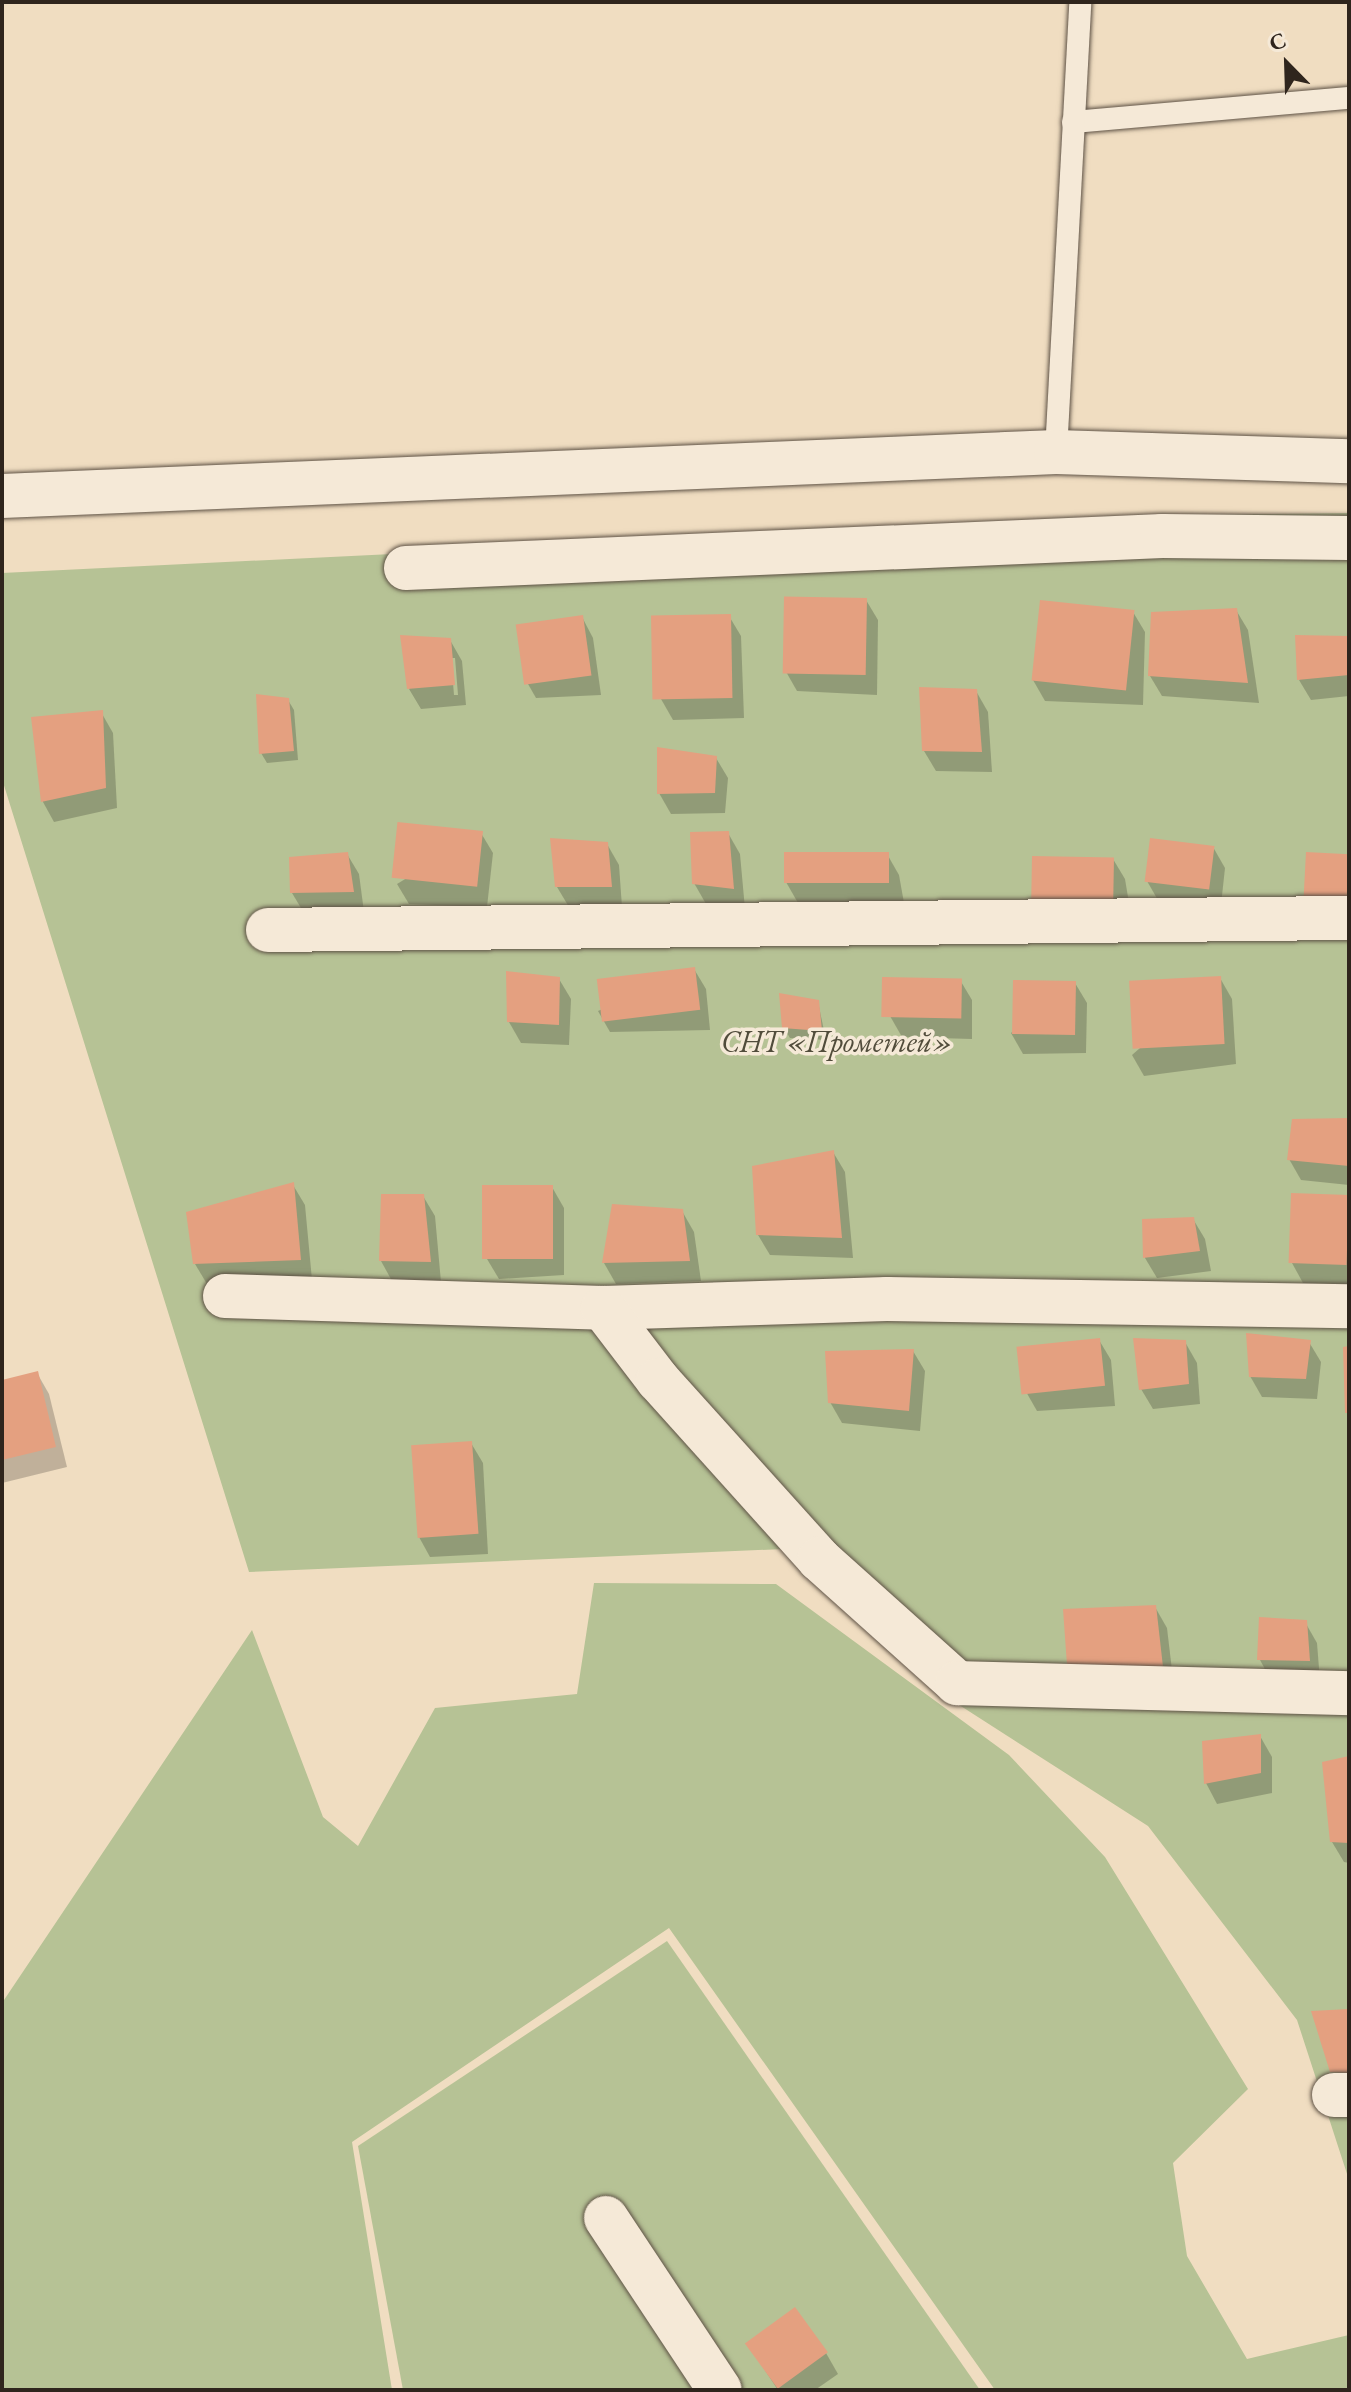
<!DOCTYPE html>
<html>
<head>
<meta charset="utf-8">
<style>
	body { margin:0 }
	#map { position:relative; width:1351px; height:2392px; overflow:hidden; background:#f0ddc1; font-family:"EB Garamond",serif }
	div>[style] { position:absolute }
	.green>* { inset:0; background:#b6c295 }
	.shadow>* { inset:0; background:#0003 }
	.building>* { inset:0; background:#e4a080; transform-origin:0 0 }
	.roads { filter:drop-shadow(0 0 2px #5f5346) drop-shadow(0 0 2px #5f5346) }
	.lane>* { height:22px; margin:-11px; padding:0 11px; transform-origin:11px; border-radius:11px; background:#f5e9d7 }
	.street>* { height:44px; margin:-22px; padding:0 22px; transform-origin:22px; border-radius:22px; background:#f5e9d7 }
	span { translate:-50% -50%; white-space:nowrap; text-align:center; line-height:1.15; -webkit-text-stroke:7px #f5e9d7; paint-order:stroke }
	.park-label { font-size:30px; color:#514c3b; font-style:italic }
	.frame { position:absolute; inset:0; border:4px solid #2f251d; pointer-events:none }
	.north { position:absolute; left:1247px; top:24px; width:80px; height:80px; -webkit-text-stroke:6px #f5e9d7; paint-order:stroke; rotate:337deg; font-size:22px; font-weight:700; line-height:32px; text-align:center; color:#2f251d }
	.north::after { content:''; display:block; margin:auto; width:28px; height:36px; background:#2f251d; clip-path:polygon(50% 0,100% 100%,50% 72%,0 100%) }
</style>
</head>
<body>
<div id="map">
	<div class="green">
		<i style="clip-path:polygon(1349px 513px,1349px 2180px,1297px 2020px,1148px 1826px,953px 1701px,784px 1549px,249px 1572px,2px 779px,2px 573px,1189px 515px)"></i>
		<i style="clip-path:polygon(594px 1583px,776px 1584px,1009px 1755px,1105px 1857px,1248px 2089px,1173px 2163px,1187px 2256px,1247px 2359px,1349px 2335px,1349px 2390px,995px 2390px,669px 1928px,352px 2142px,392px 2390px,2px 2390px,2px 2003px,252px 1630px,323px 1817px,358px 1846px,435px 1708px,577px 1694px)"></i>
		<i style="clip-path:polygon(667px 1941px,980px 2390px,403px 2390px,358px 2146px)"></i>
	</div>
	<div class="shadow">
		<i style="clip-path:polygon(866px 600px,878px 620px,877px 695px,797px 691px,785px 670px)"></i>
		<i style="clip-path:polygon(1236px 610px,1248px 630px,1259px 703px,1162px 696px,1150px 676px)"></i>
		<i style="clip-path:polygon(1133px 612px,1145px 632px,1143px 705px,1045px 701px,1033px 680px)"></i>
		<i style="clip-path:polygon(729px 616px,741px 636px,744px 718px,673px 720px,661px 699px)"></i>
		<i style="clip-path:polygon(582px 617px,593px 638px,601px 695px,536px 698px,524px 677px)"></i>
		<i style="clip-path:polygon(1349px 638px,1349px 696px,1311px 700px,1299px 680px)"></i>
		<i style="clip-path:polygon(evenodd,450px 640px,462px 661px,466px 705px,421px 709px,409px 689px,450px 640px,451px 658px,455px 658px,458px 695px,454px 695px,451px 658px)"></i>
		<i style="clip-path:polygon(976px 691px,988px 712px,992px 772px,936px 771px,924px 751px)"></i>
		<i style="clip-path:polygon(288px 700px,294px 710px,298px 760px,267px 763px,261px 753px)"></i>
		<i style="clip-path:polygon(101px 712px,113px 733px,117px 808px,54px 822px,43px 802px,33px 718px)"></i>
		<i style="clip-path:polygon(716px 758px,728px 778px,725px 813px,671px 814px,659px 793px)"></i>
		<i style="clip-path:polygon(481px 833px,493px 853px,487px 907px,409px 904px,397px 884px)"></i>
		<i style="clip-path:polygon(728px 833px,740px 854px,745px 909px,706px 904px,694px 883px)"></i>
		<i style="clip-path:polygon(607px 844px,619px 865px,622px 907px,569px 907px,557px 887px)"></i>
		<i style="clip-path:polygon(1213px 847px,1225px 868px,1221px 905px,1159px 902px,1147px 881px)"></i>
		<i style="clip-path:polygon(347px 854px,359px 874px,364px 912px,304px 913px,292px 893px)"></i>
		<i style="clip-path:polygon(887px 854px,899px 875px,904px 903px,798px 903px,786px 882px)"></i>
		<i style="clip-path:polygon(1113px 859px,1125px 879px,1132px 921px,1035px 903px)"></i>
		<i style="clip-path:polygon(694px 969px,706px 989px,710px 1030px,610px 1032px,598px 1011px)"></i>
		<i style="clip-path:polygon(1220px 978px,1232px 999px,1236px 1064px,1144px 1076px,1132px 1055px)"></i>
		<i style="clip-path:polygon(559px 979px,571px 999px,569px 1045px,521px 1043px,509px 1022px)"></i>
		<i style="clip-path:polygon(960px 980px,972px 1000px,972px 1039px,902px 1037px,890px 1016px)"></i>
		<i style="clip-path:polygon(1075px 983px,1087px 1003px,1086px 1053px,1023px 1054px,1011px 1033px)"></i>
		<i style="clip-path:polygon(818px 1002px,826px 1040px,790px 1038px,784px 1028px)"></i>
		<i style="clip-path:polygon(1349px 1120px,1349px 1185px,1301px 1180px,1289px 1159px)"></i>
		<i style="clip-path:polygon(833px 1152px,845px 1172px,853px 1258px,770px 1255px,758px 1235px)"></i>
		<i style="clip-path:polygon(293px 1185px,305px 1205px,312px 1280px,207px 1284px,195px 1264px)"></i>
		<i style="clip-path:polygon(552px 1187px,564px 1208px,564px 1275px,499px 1279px,487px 1259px)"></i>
		<i style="clip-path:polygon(423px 1196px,435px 1216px,441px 1282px,392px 1281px,381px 1261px)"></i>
		<i style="clip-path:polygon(1349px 1197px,1349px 1284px,1303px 1283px,1292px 1263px)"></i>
		<i style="clip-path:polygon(614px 1206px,682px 1211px,694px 1232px,701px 1281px,616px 1284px,604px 1263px)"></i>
		<i style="clip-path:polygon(1193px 1219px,1205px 1239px,1211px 1271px,1157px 1278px,1145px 1258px,1144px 1221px)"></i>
		<i style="clip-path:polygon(1099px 1340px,1111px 1360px,1115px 1406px,1037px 1411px,1025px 1390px)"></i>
		<i style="clip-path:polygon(1185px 1342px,1197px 1363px,1200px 1404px,1153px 1409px,1141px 1389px)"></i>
		<i style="clip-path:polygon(1309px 1342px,1321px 1362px,1317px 1399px,1262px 1397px,1250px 1376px)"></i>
		<i style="clip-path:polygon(913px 1351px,925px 1371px,920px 1431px,842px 1423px,830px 1402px)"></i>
		<i style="clip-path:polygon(37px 1373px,49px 1394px,67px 1467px,2px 1483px,2px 1382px)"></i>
		<i style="clip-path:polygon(471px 1443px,483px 1463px,488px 1554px,430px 1557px,419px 1537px)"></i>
		<i style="clip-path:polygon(1155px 1607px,1167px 1628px,1174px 1687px,1069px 1665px)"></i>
		<i style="clip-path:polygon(1305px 1622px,1317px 1643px,1320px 1681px,1271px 1680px,1260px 1660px)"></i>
		<i style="clip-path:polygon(1260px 1736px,1272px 1757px,1272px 1793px,1217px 1804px,1206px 1783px)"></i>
		<i style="clip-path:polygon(1349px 1758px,1349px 1863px,1344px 1862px,1332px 1842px)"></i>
		<i style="clip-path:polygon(747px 2343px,826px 2353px,838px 2374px,815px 2390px,778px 2390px)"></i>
	</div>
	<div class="building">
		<i style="left:867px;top:598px;width:77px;height:83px;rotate:91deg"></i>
		<i style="left:1040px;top:600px;width:95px;height:81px;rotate:6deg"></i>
		<i style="clip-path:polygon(1237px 608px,1248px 683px,1148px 676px,1151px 612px)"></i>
		<i style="left:731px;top:614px;width:84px;height:80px;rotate:89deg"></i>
		<i style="left:583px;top:615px;width:61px;height:68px;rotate:82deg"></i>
		<i style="clip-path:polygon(400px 635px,451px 638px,455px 685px,407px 689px)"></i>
		<i style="clip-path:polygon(1295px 635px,1349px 636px,1349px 675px,1297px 680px)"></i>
		<i style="clip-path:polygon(919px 687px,977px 689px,982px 752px,922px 751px)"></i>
		<i style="clip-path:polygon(256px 694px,289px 698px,294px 751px,259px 754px)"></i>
		<i style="clip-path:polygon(103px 710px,106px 788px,41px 802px,31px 717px)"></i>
		<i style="clip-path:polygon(657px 747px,717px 756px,715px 793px,657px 794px)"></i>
		<i style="left:483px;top:831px;width:56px;height:86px;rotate:96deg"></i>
		<i style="clip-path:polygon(729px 831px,734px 889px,692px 884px,690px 832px)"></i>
		<i style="clip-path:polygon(550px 838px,608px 842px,612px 887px,555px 887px)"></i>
		<i style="left:1150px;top:838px;width:65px;height:44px;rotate:7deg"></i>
		<i style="clip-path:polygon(348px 852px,354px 892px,290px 893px,289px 857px)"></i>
		<i style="left:784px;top:852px;width:105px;height:31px"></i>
		<i style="left:1306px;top:852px;width:43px;height:50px;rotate:3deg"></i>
		<i style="left:1032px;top:856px;width:82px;height:47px;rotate:1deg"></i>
		<i style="left:695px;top:967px;width:43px;height:99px;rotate:83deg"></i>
		<i style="clip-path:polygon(506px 971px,560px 977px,559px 1025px,507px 1022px)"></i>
		<i style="left:1221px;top:976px;width:68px;height:92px;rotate:87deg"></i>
		<i style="left:882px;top:977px;width:80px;height:40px;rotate:1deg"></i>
		<i style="left:1013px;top:980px;width:63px;height:54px;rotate:1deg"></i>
		<i style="clip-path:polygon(779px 993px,819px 1000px,822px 1031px,782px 1028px)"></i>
		<i style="clip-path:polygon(1349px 1118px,1349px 1166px,1287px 1160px,1292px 1119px)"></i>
		<i style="clip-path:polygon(834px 1150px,842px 1238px,756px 1235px,752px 1166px)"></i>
		<i style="clip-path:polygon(294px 1182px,301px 1260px,193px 1264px,186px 1212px)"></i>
		<i style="left:482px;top:1185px;width:71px;height:74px"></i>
		<i style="left:1291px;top:1193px;width:58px;height:70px;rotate:2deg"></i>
		<i style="clip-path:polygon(381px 1194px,424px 1194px,431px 1262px,379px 1261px)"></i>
		<i style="clip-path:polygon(612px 1204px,683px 1209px,690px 1261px,602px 1263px)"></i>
		<i style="clip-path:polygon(1194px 1217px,1200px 1251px,1143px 1258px,1142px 1219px)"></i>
		<i style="clip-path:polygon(1246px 1333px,1311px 1340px,1306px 1379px,1249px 1377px)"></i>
		<i style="left:1100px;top:1338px;width:48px;height:84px;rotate:84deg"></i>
		<i style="clip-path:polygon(1133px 1338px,1186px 1340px,1189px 1384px,1139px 1390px)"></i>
		<i style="clip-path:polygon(1349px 1346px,1349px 1413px,1345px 1413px,1343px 1347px)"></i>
		<i style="clip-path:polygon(914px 1349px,909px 1411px,828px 1403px,825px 1351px)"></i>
		<i style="clip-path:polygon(38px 1371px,56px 1447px,2px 1460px,2px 1380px)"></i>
		<i style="left:472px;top:1441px;width:93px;height:61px;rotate:86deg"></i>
		<i style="clip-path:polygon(1156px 1605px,1163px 1667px,1067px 1665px,1063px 1609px)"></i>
		<i style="clip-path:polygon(1259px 1617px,1307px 1620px,1310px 1661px,1257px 1660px)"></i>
		<i style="clip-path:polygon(1261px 1734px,1261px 1773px,1204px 1784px,1202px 1741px)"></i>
		<i style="clip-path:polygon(1349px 1756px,1349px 1843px,1330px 1842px,1322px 1762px)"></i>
		<i style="clip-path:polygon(1349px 2009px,1349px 2073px,1330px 2072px,1311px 2011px)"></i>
		<i style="left:795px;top:2307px;width:56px;height:62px;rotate:54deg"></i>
	</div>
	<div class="roads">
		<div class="lane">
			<i style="left:1073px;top:122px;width:277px;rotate:-5deg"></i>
			<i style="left:1056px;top:452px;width:451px;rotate:-86.9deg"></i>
		</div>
		<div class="street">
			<i style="left:2px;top:496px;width:1055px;rotate:-2.39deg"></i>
			<i style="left:1056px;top:452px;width:293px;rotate:1.8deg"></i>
			<i style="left:406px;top:568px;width:757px;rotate:-2.42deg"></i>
			<i style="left:1162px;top:536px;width:187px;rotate:0.6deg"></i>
			<i style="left:268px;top:930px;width:1081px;rotate:-0.64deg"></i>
			<i style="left:225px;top:1296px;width:378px;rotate:1.8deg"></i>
			<i style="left:603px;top:1308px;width:284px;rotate:-1.8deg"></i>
			<i style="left:887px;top:1299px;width:462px;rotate:0.9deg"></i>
			<i style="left:603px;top:1308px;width:91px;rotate:52.6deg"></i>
			<i style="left:658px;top:1380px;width:241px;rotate:48deg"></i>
			<i style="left:819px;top:1559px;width:186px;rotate:41.9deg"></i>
			<i style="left:957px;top:1683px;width:392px;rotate:1.5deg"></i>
			<i style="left:1334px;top:2095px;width:15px"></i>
			<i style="left:606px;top:2218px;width:206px;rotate:56.5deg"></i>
		</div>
	</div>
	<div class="park-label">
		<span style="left:837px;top:1042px">СНТ «Прометей»</span>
	</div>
	<div class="frame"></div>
	<div class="north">С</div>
</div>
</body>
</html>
